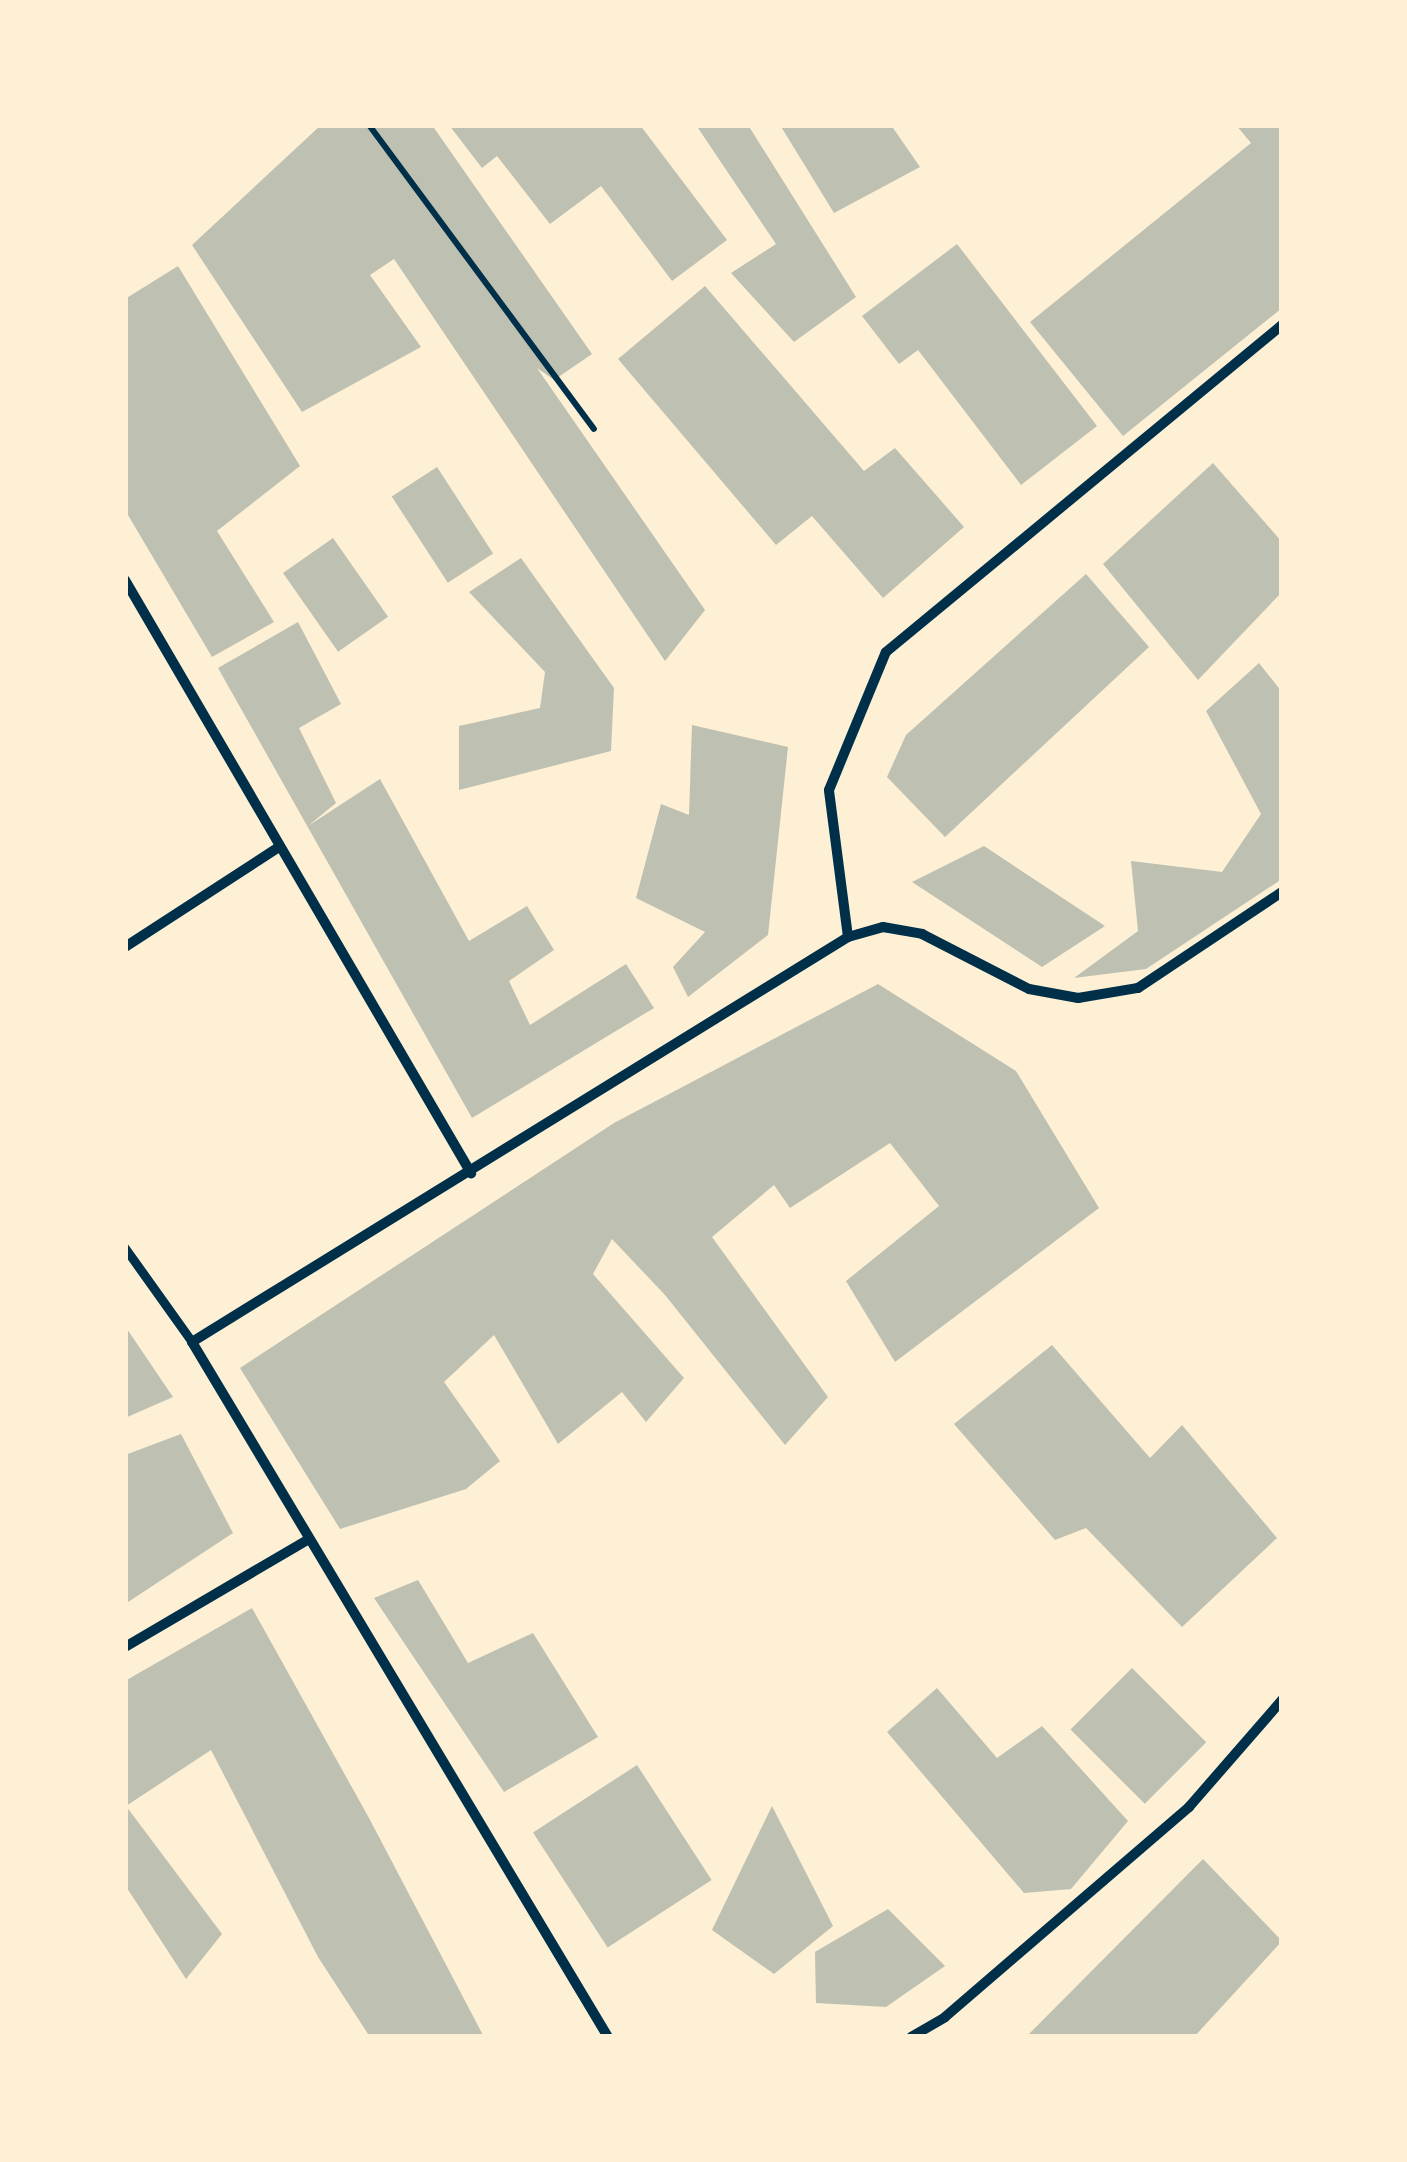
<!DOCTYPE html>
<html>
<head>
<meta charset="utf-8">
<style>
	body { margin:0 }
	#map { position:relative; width:1407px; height:2162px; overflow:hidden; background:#fdf0d5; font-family:Quicksand,sans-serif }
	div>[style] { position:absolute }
	.building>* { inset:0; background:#bec0b2; transform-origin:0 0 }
	.path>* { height:6px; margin:-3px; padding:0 3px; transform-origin:3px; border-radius:3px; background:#003049 }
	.pedestrian>* { height:9px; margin:-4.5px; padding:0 4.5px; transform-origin:4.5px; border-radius:4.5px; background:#003049 }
	.minor>* { height:10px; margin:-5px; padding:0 5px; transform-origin:5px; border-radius:5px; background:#003049 }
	span { translate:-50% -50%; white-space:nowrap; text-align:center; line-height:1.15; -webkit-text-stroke:10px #fdf0d5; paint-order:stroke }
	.frame { position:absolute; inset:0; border:128px solid #fdf0d5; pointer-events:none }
</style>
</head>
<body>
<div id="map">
	<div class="building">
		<i style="clip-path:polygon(321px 125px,432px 125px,592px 354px,554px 380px,537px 368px,705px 610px,665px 661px,394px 259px,370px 275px,421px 347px,302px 412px,192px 245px)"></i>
		<i style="clip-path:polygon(449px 125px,640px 125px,727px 240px,672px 281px,601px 186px,550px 224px,497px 156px,482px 168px)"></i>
		<i style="clip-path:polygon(696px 125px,748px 125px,856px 297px,794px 342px,731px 273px,776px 244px)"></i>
		<i style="clip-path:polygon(780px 125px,891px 125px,920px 167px,834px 213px)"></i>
		<i style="clip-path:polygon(1236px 125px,1282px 125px,1282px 308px,1123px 436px,1030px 322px,1251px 143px)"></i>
		<i style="clip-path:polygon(957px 244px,1097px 426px,1021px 485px,918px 350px,899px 364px,862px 316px)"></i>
		<i style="clip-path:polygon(178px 266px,300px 466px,217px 531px,274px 622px,212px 657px,125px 510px,125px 299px)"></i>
		<i style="clip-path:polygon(705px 286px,864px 471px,895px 448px,964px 527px,883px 598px,812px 516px,776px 545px,618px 359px)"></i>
		<i style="clip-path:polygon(1213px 463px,1282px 542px,1282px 592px,1198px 680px,1103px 564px)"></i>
		<i style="left:437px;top:467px;width:103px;height:54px;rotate:57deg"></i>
		<i style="left:333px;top:538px;width:96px;height:61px;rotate:55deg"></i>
		<i style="clip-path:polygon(521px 558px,614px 688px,611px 751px,459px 790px,459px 726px,540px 708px,545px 672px,469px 592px)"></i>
		<i style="clip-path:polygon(1086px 574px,1149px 647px,945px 837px,887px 777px,906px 735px)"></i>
		<i style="clip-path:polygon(298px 622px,341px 704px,299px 728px,336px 803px,308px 826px,380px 779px,469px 941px,527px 906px,554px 950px,509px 981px,530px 1025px,626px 964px,654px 1008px,472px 1118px,218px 668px)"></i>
		<i style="clip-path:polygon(1259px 663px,1282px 692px,1282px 879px,1146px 969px,1074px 978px,1138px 931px,1131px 861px,1222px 872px,1261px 814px,1206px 711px)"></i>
		<i style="clip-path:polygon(692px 725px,788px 747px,768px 935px,688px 997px,673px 967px,705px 932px,636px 898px,661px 804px,689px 815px)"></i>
		<i style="clip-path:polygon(984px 846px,1105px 926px,1042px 967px,912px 882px)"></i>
		<i style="clip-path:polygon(878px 984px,1016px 1071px,1099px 1208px,895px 1362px,846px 1281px,939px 1206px,890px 1143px,790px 1208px,774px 1185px,712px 1237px,828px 1397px,785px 1445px,665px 1295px,612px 1239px,593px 1274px,684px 1378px,646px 1422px,622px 1392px,558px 1444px,494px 1335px,444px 1382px,500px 1461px,466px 1489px,340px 1529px,240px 1368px,614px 1123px)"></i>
		<i style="clip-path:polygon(125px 1326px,173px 1397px,125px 1418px)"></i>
		<i style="clip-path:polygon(1052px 1345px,1150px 1458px,1182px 1425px,1277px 1538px,1182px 1627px,1086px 1528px,1055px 1540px,954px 1424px)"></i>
		<i style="clip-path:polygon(181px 1434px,233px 1533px,125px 1604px,125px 1455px)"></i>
		<i style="clip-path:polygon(418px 1580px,468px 1663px,533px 1633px,598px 1737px,504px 1792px,374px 1598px)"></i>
		<i style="clip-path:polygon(252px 1608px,369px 1818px,484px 2037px,370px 2037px,318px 1957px,211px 1750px,126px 1806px,222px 1934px,186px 1979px,125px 1885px,125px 1681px)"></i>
		<i style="left:1132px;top:1668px;width:105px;height:87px;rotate:45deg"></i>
		<i style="clip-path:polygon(937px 1688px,997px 1758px,1042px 1726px,1128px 1821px,1071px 1889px,1024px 1893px,887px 1732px)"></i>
		<i style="left:637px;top:1765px;width:137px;height:124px;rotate:57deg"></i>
		<i style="clip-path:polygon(772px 1806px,833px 1926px,774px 1974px,712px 1930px)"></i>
		<i style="clip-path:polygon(1203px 1859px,1282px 1941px,1194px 2037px,1026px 2037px)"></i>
		<i style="clip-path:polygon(888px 1909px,945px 1966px,886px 2007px,816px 2003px,815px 1952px)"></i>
	</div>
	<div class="path">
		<i style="left:369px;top:125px;width:378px;rotate:53.5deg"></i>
	</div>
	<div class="pedestrian">
		<i style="left:125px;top:1248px;width:115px;rotate:54.5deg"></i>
	</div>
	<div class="minor">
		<i style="left:125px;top:580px;width:687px;rotate:59.74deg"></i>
		<i style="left:848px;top:937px;width:148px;rotate:-97.4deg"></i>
		<i style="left:829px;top:790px;width:149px;rotate:-67.6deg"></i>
		<i style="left:886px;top:652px;width:514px;rotate:-39.55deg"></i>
		<i style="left:125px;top:947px;width:184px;rotate:-33deg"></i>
		<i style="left:125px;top:1647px;width:210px;rotate:-30.4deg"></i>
		<i style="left:608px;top:2037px;width:810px;rotate:-120.9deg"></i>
		<i style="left:192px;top:1342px;width:771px;rotate:-31.69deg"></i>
		<i style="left:848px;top:937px;width:36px;rotate:-16deg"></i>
		<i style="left:883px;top:927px;width:40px;rotate:10deg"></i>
		<i style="left:922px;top:934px;width:120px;rotate:27.2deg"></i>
		<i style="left:1029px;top:989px;width:50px;rotate:10.4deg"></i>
		<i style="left:1078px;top:998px;width:61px;rotate:-9.5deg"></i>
		<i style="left:1138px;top:988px;width:173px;rotate:-33.7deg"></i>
		<i style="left:911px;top:2037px;width:39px;rotate:-30deg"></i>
		<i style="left:945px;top:2017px;width:322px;rotate:-40.7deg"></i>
		<i style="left:1189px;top:1807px;width:142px;rotate:-49deg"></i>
	</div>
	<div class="frame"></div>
</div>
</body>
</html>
